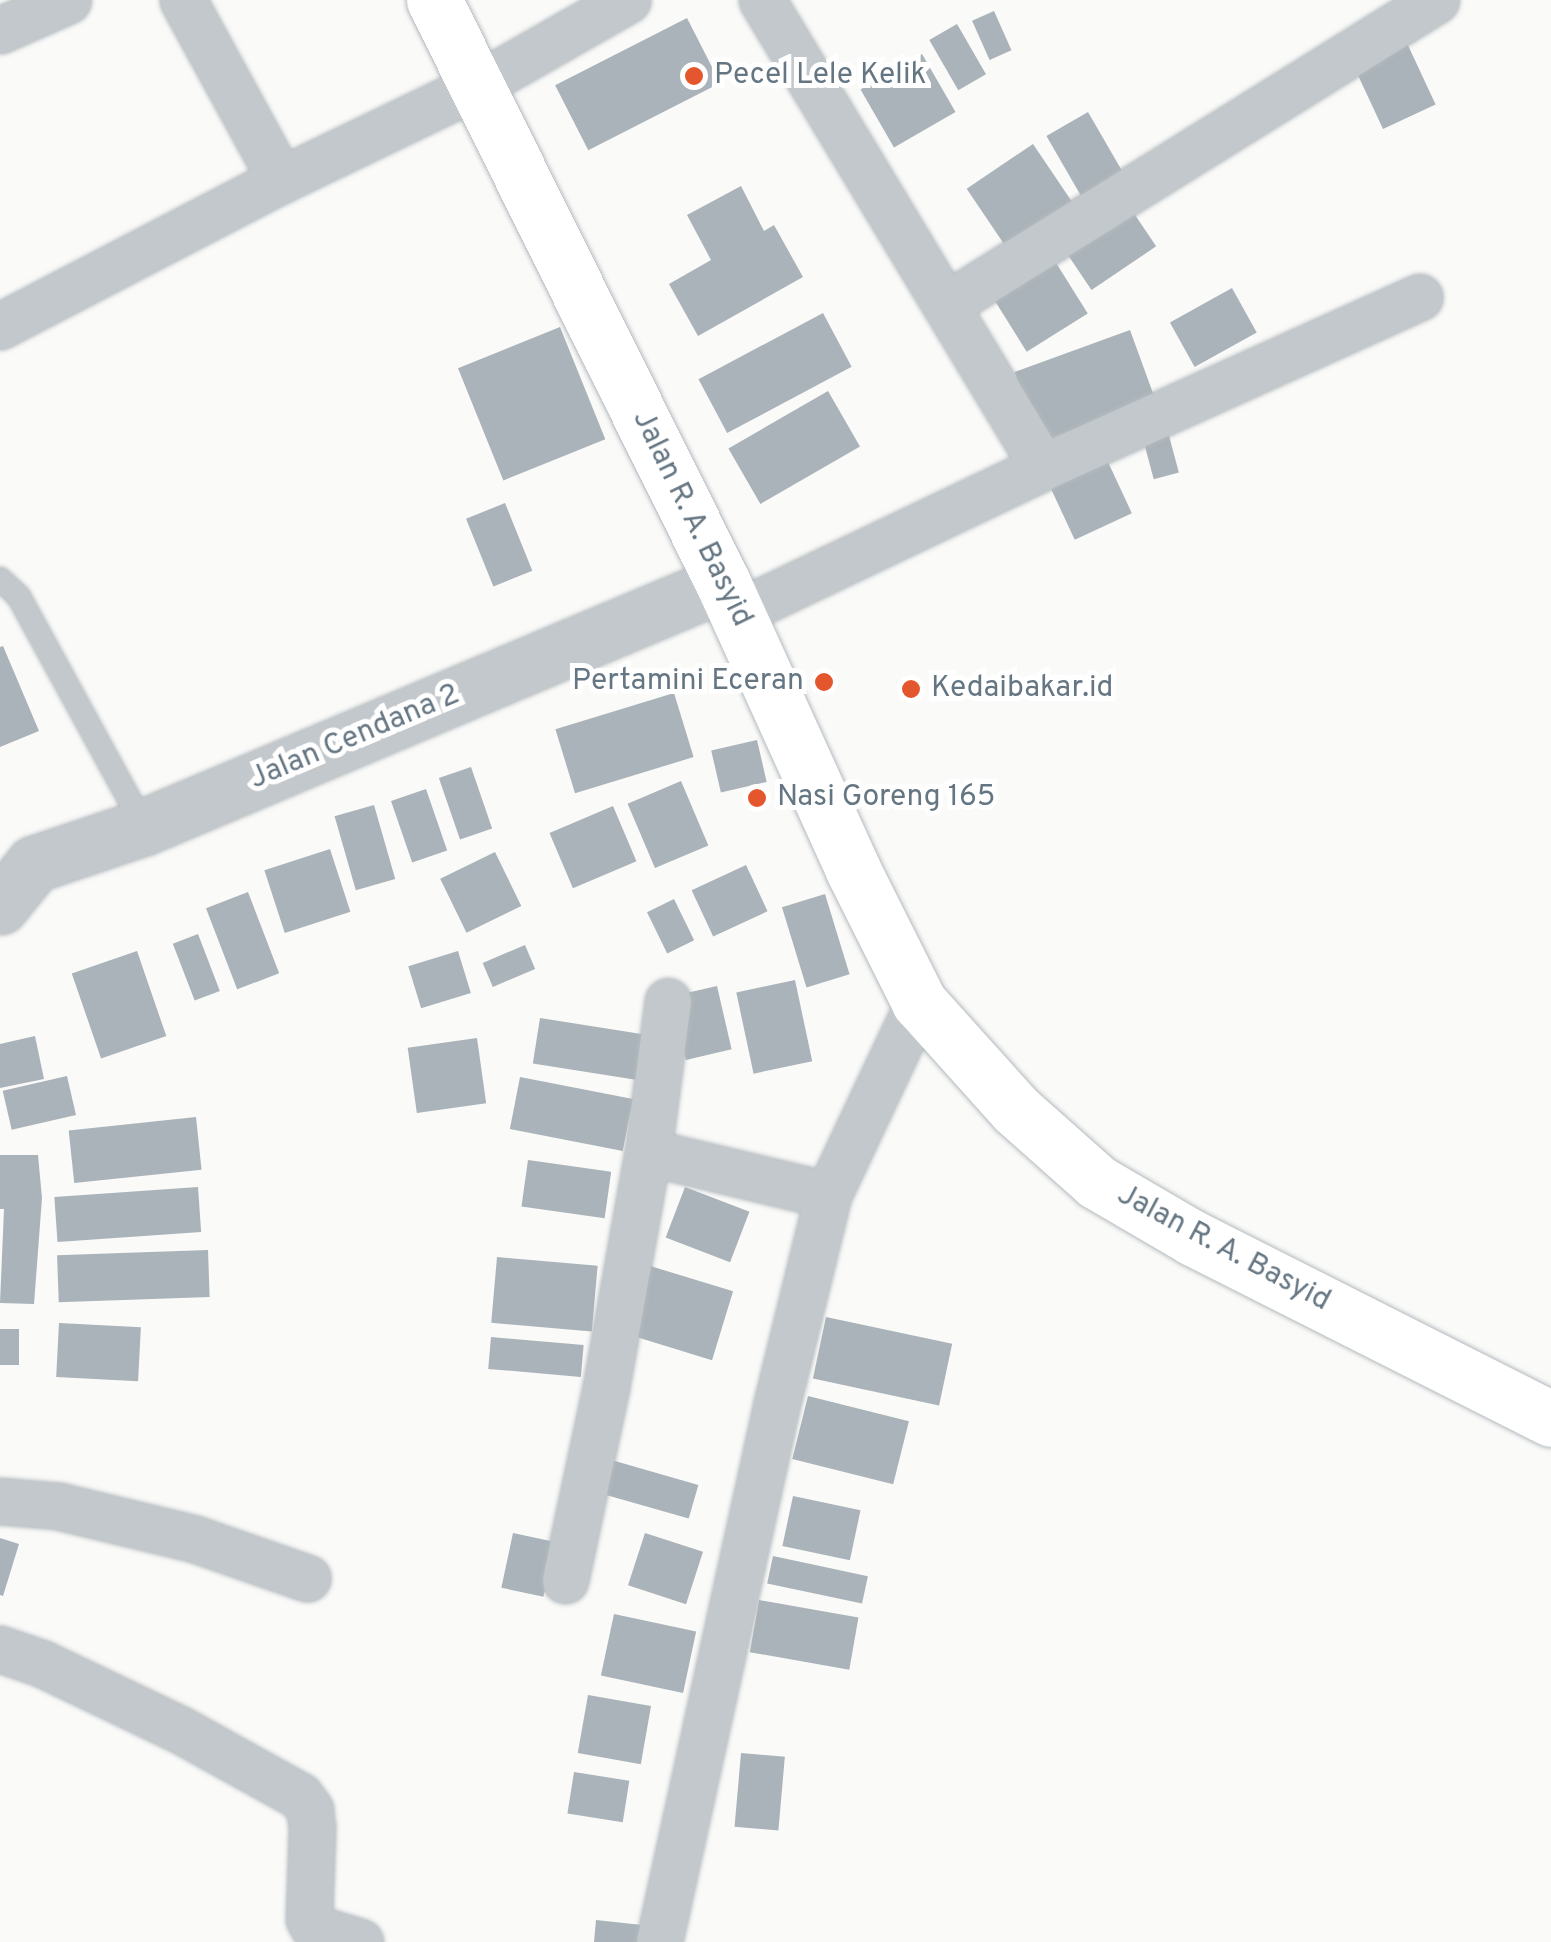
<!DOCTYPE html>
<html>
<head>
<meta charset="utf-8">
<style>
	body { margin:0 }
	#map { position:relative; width:1551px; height:1942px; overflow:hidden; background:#fafaf8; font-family:Overpass,sans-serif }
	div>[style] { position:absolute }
	.building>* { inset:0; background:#aab3b9; transform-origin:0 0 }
	.roads { filter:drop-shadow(0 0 2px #b3babf) drop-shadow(0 0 2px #b3babf) }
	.service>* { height:22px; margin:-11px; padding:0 11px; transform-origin:11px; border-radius:11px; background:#c3c8cc }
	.minor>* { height:45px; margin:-22.5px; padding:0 22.5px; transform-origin:22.5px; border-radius:22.5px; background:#c3c8cc }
	.tertiary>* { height:55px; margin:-27.5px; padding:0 27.5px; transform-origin:27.5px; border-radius:27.5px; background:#c3c8cc }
	.secondary>* { height:55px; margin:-27.5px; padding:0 27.5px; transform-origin:27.5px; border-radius:27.5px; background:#fff }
	.dots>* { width:28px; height:28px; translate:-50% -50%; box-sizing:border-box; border:5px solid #fff; border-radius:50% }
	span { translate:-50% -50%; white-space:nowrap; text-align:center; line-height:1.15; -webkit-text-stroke:10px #fff; paint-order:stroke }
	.poi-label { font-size:30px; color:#657683 }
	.left { translate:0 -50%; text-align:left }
	.right { translate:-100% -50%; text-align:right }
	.street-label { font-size:30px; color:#657683 }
</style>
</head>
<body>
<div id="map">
	<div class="building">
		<i style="left:994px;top:11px;width:43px;height:24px;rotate:66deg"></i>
		<i style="left:687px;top:18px;width:73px;height:148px;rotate:63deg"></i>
		<i style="left:957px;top:24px;width:58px;height:32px;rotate:60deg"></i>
		<i style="left:1406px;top:41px;width:70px;height:58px;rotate:65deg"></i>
		<i style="left:922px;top:54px;width:67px;height:71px;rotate:60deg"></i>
		<i style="left:1088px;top:112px;width:78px;height:48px;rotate:60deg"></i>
		<i style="left:1033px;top:144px;width:80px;height:80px;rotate:56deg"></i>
		<i style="clip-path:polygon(741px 186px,764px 231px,774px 225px,803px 277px,698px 336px,669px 284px,711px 260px,687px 215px)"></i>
		<i style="left:1131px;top:209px;width:45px;height:78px;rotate:56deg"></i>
		<i style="left:1048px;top:250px;width:75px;height:72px;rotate:58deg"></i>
		<i style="left:1232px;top:288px;width:51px;height:71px;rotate:61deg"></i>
		<i style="left:823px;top:313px;width:61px;height:141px;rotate:62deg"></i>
		<i style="left:560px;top:327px;width:121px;height:110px;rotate:68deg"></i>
		<i style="left:1130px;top:330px;width:75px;height:123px;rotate:70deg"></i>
		<i style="left:828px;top:391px;width:64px;height:115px;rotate:60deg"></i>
		<i style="left:1168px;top:432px;width:42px;height:26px;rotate:75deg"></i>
		<i style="left:1101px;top:447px;width:73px;height:63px;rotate:65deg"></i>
		<i style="left:505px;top:503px;width:73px;height:42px;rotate:68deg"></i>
		<i style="clip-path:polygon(3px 646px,39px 731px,0 747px,0 647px)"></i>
		<i style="left:674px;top:693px;width:67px;height:124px;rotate:73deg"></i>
		<i style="left:757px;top:740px;width:43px;height:47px;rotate:77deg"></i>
		<i style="left:471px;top:767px;width:65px;height:34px;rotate:71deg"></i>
		<i style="left:681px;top:781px;width:70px;height:58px;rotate:67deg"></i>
		<i style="left:426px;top:789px;width:65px;height:37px;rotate:71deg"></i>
		<i style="left:374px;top:805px;width:77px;height:41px;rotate:74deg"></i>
		<i style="left:613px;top:806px;width:60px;height:69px;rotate:67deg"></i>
		<i style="left:330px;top:849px;width:66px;height:69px;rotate:72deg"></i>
		<i style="left:495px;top:852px;width:60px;height:61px;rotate:64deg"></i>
		<i style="left:746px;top:865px;width:51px;height:60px;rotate:65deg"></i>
		<i style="left:248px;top:892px;width:87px;height:45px;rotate:69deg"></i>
		<i style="left:825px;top:894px;width:84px;height:45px;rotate:73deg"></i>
		<i style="left:674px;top:899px;width:46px;height:30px;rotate:64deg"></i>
		<i style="left:198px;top:934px;width:61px;height:27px;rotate:69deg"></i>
		<i style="left:525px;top:945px;width:26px;height:46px;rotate:67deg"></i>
		<i style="left:137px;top:951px;width:90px;height:69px;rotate:71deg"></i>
		<i style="left:458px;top:951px;width:44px;height:52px;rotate:73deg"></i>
		<i style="left:795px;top:980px;width:83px;height:60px;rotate:78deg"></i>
		<i style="left:717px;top:986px;width:65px;height:47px;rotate:77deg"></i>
		<i style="left:540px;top:1018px;width:117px;height:46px;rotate:9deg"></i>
		<i style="clip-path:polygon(35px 1036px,44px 1079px,0 1088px,0 1044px)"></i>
		<i style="left:477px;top:1038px;width:66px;height:70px;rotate:82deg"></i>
		<i style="left:67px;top:1076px;width:40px;height:66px;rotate:77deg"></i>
		<i style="left:520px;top:1077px;width:115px;height:53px;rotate:11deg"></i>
		<i style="left:196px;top:1117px;width:53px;height:128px;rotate:84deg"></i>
		<i style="clip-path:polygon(0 1155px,38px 1155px,42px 1198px,34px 1304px,0 1303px,4px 1209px,0 1209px)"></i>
		<i style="left:528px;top:1160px;width:84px;height:47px;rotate:8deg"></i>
		<i style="left:198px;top:1187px;width:45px;height:144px;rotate:86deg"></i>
		<i style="left:685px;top:1187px;width:69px;height:54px;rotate:21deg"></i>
		<i style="left:208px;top:1250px;width:47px;height:151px;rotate:88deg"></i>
		<i style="left:497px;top:1257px;width:101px;height:66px;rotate:5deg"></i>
		<i style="left:647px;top:1265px;width:90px;height:72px;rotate:17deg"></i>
		<i style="left:826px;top:1317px;width:129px;height:63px;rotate:12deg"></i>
		<i style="left:59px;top:1323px;width:82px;height:54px;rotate:3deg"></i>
		<i style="left:0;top:1329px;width:19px;height:36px"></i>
		<i style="left:491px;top:1337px;width:93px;height:32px;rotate:5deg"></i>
		<i style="left:808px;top:1396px;width:104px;height:65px;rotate:14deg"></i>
		<i style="left:608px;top:1459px;width:94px;height:35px;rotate:16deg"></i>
		<i style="left:793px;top:1496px;width:69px;height:51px;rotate:12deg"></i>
		<i style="left:513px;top:1533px;width:43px;height:56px;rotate:12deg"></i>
		<i style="left:645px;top:1533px;width:61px;height:55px;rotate:18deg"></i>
		<i style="clip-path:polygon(0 1538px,19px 1544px,3px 1596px,0 1595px)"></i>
		<i style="left:773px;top:1556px;width:97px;height:28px;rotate:12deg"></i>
		<i style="left:759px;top:1600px;width:101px;height:53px;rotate:10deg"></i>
		<i style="left:614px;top:1614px;width:84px;height:63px;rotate:12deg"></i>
		<i style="left:588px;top:1695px;width:64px;height:59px;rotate:10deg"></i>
		<i style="left:741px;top:1753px;width:44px;height:74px;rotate:5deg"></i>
		<i style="left:574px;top:1772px;width:56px;height:42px;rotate:9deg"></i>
		<i style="clip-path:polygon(596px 1920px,642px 1925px,640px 1942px,594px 1942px)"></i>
	</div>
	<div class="roads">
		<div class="service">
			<i style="left:0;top:579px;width:26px;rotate:43deg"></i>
			<i style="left:19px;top:597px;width:261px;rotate:61.4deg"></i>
		</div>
		<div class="minor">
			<i style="left:762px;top:0;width:545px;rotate:58.96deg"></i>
			<i style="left:0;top:30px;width:74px;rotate:-23.8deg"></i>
			<i style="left:281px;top:180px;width:219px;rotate:-25.7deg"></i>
			<i style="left:478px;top:85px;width:172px;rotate:-29.7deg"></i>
			<i style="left:946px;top:305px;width:577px;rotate:-31.9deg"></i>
			<i style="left:0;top:326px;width:317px;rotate:-27.5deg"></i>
			<i style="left:281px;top:180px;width:205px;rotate:-118.6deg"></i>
			<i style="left:737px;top:613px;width:339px;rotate:-25.5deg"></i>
			<i style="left:1043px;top:467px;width:413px;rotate:-24.3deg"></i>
			<i style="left:648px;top:1152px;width:185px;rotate:13.4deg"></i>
			<i style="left:0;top:1501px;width:58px;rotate:4.9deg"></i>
			<i style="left:58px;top:1506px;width:141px;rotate:13.5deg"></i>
			<i style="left:195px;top:1539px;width:119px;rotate:19.2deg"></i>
			<i style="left:565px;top:1580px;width:197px;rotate:-78deg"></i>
			<i style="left:606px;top:1387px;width:239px;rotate:-79.9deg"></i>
			<i style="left:648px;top:1152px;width:152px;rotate:-82.5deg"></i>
			<i style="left:0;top:1649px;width:43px;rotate:18.9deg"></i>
			<i style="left:41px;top:1663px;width:153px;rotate:25.6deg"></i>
			<i style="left:179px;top:1729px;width:138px;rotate:29deg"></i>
			<i style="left:300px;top:1796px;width:17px;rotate:54deg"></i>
			<i style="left:310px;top:1810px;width:18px;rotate:84deg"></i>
			<i style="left:312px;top:1828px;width:91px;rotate:91.9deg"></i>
			<i style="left:309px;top:1919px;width:10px;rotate:61deg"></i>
			<i style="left:314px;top:1928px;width:48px;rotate:16.9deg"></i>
			<i style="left:659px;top:1942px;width:552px;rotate:-77.65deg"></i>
			<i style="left:777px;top:1403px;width:214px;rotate:-76.2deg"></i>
			<i style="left:828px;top:1195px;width:213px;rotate:-64.8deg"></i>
		</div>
		<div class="tertiary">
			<i style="left:0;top:906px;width:54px;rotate:-51deg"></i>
			<i style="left:34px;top:864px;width:116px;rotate:-18.6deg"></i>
			<i style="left:144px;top:827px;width:628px;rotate:-22.85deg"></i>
		</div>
		<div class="secondary">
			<i style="left:434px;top:0;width:651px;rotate:63.63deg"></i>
			<i style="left:723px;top:583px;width:315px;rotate:65.6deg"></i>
			<i style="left:853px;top:870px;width:148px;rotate:63.4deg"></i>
			<i style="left:919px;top:1002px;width:145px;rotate:48.1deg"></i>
			<i style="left:1016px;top:1110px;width:108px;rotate:41.6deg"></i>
			<i style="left:1097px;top:1182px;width:111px;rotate:30.3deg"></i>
			<i style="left:1193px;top:1238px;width:401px;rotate:26.8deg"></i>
		</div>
	</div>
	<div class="dots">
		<i style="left:694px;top:76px;background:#e4572e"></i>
		<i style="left:824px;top:682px;background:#e4572e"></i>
		<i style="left:911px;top:689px;background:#e4572e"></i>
		<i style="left:757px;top:798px;background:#e4572e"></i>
	</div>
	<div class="poi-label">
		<span class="left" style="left:714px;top:76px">Pecel Lele Kelik</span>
		<span class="right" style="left:804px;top:682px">Pertamini Eceran</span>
		<span class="left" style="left:931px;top:689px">Kedaibakar.id</span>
		<span class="left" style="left:777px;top:798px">Nasi Goreng 165</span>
	</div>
	<div class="street-label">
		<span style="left:691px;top:519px;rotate:64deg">Jalan R. A. Basyid</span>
		<span style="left:355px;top:738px;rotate:-23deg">Jalan Cendana 2</span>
		<span style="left:1223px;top:1249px;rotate:28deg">Jalan R. A. Basyid</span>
	</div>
</div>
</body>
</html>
